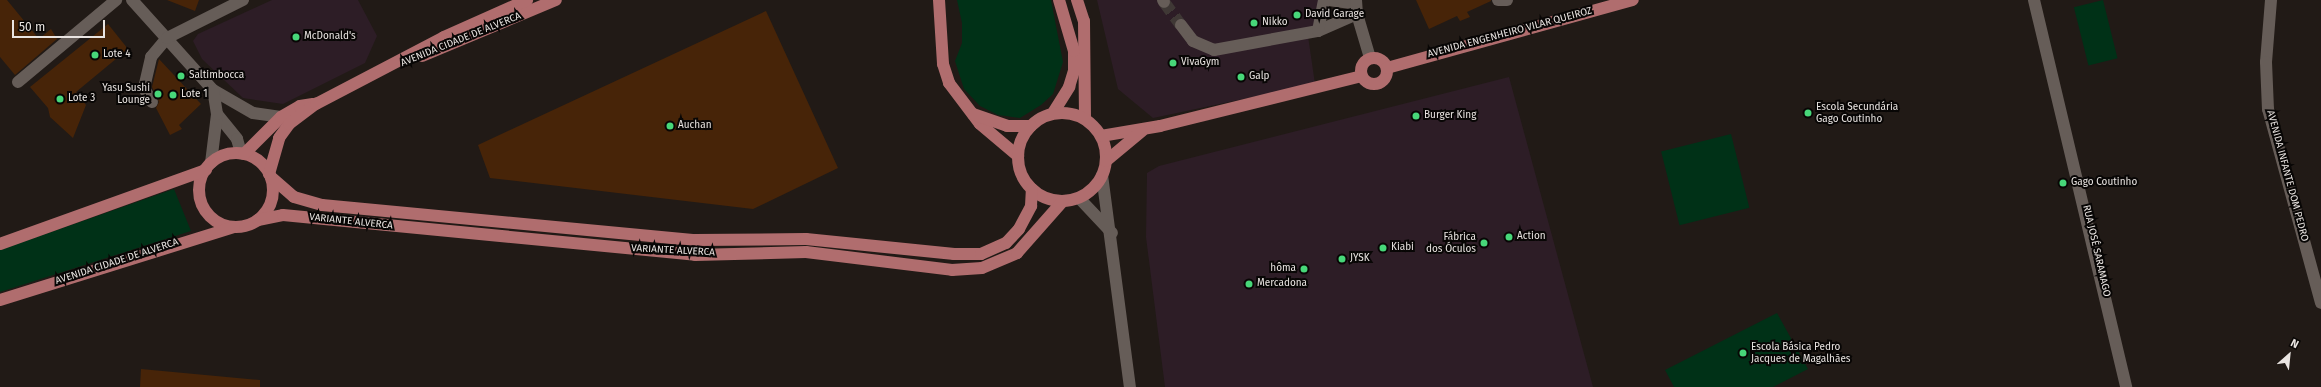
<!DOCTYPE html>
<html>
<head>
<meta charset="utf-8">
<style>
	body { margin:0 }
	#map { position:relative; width:2321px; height:387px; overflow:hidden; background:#211a16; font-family:"Fira Sans",sans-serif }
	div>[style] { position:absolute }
	.commercial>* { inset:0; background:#2d1d26 }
	.green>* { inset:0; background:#003117; transform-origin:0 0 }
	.building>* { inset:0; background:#472408 }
	.minor-tunnel>* { height:12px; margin-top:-6px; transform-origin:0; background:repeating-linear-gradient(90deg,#3f3835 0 12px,transparent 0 18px) }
	.minor>* { height:12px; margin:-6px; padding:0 6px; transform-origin:6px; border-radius:6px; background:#665d58 }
	.major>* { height:12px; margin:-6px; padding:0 6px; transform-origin:6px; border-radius:6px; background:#b06d6e }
	.major>.ring { margin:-6px; padding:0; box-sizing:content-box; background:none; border:12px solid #b06d6e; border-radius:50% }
	.dots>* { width:11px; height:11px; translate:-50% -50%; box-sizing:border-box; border:2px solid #080605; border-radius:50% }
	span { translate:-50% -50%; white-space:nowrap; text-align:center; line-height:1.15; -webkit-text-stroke:4px #080605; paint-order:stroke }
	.poi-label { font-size:10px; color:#eae5e2 }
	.left { translate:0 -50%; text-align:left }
	.right { translate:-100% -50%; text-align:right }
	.street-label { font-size:10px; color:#eae5e2 }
	.north { position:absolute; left:2269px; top:335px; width:40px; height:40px; -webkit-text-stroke:3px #080605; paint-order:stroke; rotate:27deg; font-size:11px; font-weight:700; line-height:16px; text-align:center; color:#eae5e2 }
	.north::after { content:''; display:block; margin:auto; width:14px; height:18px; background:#eae5e2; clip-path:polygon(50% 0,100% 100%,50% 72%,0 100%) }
	.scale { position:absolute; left:12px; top:20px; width:93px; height:18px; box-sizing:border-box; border:2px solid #eae5e2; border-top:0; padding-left:5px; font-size:12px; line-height:14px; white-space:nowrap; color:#eae5e2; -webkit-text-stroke:3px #080605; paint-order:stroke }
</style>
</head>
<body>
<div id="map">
	<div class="commercial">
		<i style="clip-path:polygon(272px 0,358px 0,377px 36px,365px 63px,283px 104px,243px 98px,202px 59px,193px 41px,198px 34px)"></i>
		<i style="clip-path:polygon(1097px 0,1331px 0,1308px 36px,1315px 84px,1153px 118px,1118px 89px)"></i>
		<i style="clip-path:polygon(1509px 77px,1593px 387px,1165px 387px,1146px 237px,1147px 173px,1159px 166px)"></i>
	</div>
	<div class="green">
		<i style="clip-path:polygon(957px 0,1051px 0,1063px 62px,1053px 94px,1041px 105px,1020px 118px,998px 115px,980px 106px,964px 89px,955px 61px,962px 43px,962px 23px)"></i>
		<i style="left:2103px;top:0;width:60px;height:30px;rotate:76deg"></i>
		<i style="left:1731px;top:134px;width:76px;height:72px;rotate:76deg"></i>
		<i style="clip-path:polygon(174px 189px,191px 231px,0 292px,0 250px)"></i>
		<i style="clip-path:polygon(1777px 313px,1808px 369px,1773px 387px,1674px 387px,1665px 370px)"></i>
	</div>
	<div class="building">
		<i style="clip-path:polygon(0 0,7px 0,39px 39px,51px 29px,57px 39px,15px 75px,0 57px)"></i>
		<i style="clip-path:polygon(167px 0,199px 0,195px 11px)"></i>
		<i style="clip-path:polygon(1416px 0,1491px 0,1491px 1px,1467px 12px,1470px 17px,1460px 21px,1457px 16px,1429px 29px)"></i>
		<i style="clip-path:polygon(766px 11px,838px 168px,753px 209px,490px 178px,478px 145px)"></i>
		<i style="clip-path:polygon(108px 24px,128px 49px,76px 92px,86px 105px,73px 138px,50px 117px,48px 108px,30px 87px)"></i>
		<i style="clip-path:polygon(159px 59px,201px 104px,179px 125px,182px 129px,170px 135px,156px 108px,159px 102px,152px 87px)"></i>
		<i style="clip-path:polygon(141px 369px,260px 380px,260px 387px,140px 387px)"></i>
	</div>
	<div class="minor-tunnel">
		<i style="left:1164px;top:2px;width:29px;rotate:54deg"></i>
	</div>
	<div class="minor">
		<i style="left:132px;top:0;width:121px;rotate:48deg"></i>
		<i style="left:213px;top:90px;width:46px;rotate:29.9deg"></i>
		<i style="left:253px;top:113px;width:28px;rotate:8deg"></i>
		<i style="left:1163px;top:0;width:2px;rotate:63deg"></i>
		<i style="left:1329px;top:0;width:27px;rotate:8deg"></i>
		<i style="left:1356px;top:0;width:14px;rotate:86deg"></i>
		<i style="left:1357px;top:14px;width:46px;rotate:73.5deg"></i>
		<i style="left:1498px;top:0;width:9px"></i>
		<i style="left:2034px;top:0;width:398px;rotate:76.6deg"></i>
		<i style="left:2271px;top:0;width:62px;rotate:94.6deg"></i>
		<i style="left:2266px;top:62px;width:47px;rotate:87.6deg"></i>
		<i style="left:2268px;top:109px;width:201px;rotate:74.7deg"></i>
		<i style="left:1181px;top:25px;width:20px;rotate:53deg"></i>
		<i style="left:1193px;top:41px;width:23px;rotate:23deg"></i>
		<i style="left:1214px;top:50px;width:106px;rotate:-10.4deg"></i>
		<i style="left:1318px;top:31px;width:43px;rotate:-23.6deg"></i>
		<i style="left:1318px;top:31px;width:32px;rotate:-79deg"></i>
		<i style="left:18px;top:82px;width:128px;rotate:-39.9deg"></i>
		<i style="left:152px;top:102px;width:16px;rotate:-120deg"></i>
		<i style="left:144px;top:88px;width:32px;rotate:-77deg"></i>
		<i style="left:151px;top:57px;width:25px;rotate:-50deg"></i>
		<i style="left:167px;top:38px;width:85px;rotate:-26.6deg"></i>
		<i style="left:217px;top:114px;width:32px;rotate:51deg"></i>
		<i style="left:237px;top:139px;width:15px;rotate:74deg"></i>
		<i style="left:211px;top:163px;width:49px;rotate:-83deg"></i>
		<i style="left:217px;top:114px;width:24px;rotate:-99deg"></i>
		<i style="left:1102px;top:175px;width:214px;rotate:82.5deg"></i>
		<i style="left:1079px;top:198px;width:48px;rotate:46.7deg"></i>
	</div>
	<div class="major">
		<i style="left:939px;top:0;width:64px;rotate:86.4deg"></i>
		<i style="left:943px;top:64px;width:20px;rotate:72deg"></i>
		<i style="left:949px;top:83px;width:51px;rotate:52.9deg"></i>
		<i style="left:980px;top:124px;width:50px;rotate:40.1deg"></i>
		<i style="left:1077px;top:0;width:22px;rotate:72deg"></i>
		<i style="left:1084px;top:21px;width:98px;rotate:89.4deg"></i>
		<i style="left:422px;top:56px;width:145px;rotate:-22.7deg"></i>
		<i class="ring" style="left:1361px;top:58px;width:14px;height:14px"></i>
		<i style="left:1387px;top:68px;width:255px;rotate:-15.5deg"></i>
		<i style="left:1053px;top:113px;width:31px;rotate:-58deg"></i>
		<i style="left:1069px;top:87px;width:17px;rotate:-73deg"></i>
		<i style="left:1074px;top:71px;width:20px;rotate:-90deg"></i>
		<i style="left:1074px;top:51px;width:53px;rotate:-106.4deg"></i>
		<i class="ring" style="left:1018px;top:113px;width:76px;height:76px"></i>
		<i style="left:973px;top:114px;width:36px;rotate:19deg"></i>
		<i style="left:1007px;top:126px;width:24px"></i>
		<i style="left:1101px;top:136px;width:60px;rotate:-9.6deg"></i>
		<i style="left:1160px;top:126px;width:208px;rotate:-13.9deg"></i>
		<i class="ring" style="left:199px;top:153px;width:62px;height:62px"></i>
		<i style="left:244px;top:154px;width:52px;rotate:-45deg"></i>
		<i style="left:281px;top:117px;width:22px;rotate:-30deg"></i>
		<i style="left:300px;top:106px;width:13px;rotate:-9deg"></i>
		<i style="left:1106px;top:161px;width:47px;rotate:-39.8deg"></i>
		<i style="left:269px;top:174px;width:37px;rotate:-74deg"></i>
		<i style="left:279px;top:138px;width:17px;rotate:-54deg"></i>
		<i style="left:289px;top:124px;width:34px;rotate:-37deg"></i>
		<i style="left:316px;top:104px;width:144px;rotate:-27.6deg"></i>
		<i style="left:444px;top:37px;width:91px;rotate:-24deg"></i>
		<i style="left:271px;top:177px;width:30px;rotate:41deg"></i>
		<i style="left:294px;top:197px;width:29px;rotate:16deg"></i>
		<i style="left:322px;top:205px;width:375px;rotate:5.4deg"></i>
		<i style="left:695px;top:240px;width:111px;rotate:-0.5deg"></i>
		<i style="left:806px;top:239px;width:149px;rotate:5.8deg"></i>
		<i style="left:954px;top:254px;width:27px"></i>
		<i style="left:981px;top:254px;width:27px;rotate:-24deg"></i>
		<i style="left:1006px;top:243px;width:19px;rotate:-47deg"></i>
		<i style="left:1019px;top:229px;width:26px;rotate:-62deg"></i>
		<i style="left:1031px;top:206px;width:17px;rotate:-87deg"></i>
		<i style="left:258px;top:220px;width:25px;rotate:-11deg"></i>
		<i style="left:283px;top:215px;width:414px;rotate:5.5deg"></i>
		<i style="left:695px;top:255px;width:111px;rotate:-1.5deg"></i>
		<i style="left:806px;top:252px;width:147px;rotate:7deg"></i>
		<i style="left:952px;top:270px;width:30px;rotate:-4deg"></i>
		<i style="left:982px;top:268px;width:38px;rotate:-23deg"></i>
		<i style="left:1017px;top:253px;width:69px;rotate:-48.5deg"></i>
		<i style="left:0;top:244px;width:219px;rotate:-19.8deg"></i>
		<i style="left:0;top:300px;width:245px;rotate:-17.3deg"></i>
	</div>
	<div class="dots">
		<i style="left:1297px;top:15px;background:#47d779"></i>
		<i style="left:1254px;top:23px;background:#47d779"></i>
		<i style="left:296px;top:37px;background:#47d779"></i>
		<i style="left:95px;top:55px;background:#47d779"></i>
		<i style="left:1173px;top:63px;background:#47d779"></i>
		<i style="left:181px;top:76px;background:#47d779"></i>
		<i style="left:1241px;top:77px;background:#47d779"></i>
		<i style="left:158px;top:94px;background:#47d779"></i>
		<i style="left:173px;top:95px;background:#47d779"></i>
		<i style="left:60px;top:99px;background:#47d779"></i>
		<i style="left:1808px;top:113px;background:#47d779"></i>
		<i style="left:1416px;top:116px;background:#47d779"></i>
		<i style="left:670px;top:126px;background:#47d779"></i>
		<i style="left:2063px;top:183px;background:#47d779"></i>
		<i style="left:1509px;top:237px;background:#47d779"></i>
		<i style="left:1484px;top:243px;background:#47d779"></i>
		<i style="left:1383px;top:248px;background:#47d779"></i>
		<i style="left:1342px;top:259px;background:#47d779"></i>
		<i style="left:1304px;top:269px;background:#47d779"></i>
		<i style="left:1249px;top:284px;background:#47d779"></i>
		<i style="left:1743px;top:353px;background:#47d779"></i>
	</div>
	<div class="poi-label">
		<span class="left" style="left:1305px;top:15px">David Garage</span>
		<span class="left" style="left:1262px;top:23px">Nikko</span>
		<span class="left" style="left:304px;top:37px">McDonald's</span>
		<span class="left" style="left:103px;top:55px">Lote 4</span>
		<span class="left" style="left:1181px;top:63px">VivaGym</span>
		<span class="left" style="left:189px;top:76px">Saltimbocca</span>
		<span class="left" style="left:1249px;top:77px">Galp</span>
		<span class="right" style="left:150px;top:94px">Yasu Sushi<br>Lounge</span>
		<span class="left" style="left:181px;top:95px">Lote 1</span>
		<span class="left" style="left:68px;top:99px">Lote 3</span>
		<span class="left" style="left:1816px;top:113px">Escola Secundária<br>Gago Coutinho</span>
		<span class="left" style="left:1424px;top:116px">Burger King</span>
		<span class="left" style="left:678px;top:126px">Auchan</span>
		<span class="left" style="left:2071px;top:183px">Gago Coutinho</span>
		<span class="right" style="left:1476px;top:243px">Fábrica<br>dos Óculos</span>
		<span class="left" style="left:1517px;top:237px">Action</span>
		<span class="left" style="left:1391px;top:248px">Kiabi</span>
		<span class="left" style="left:1350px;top:259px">JYSK</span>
		<span class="right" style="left:1296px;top:269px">hôma</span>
		<span class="left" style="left:1257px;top:284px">Mercadona</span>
		<span class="left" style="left:1751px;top:353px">Escola Básica Pedro<br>Jacques de Magalhães</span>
	</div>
	<div class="street-label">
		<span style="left:1510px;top:33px;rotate:-15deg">AVENIDA ENGENHEIRO VILAR QUEIROZ</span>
		<span style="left:461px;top:40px;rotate:-22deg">AVENIDA CIDADE DE ALVERCA</span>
		<span style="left:2287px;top:176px;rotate:75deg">AVENIDA INFANTE DOM PEDRO</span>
		<span style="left:351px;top:222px;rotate:6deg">VARIANTE ALVERCA</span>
		<span style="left:673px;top:251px;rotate:3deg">VARIANTE ALVERCA</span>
		<span style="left:2096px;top:251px;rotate:77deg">RUA JOSÉ SARAMAGO</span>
		<span style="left:117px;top:262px;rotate:-18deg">AVENIDA CIDADE DE ALVERCA</span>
	</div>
	<div class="north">N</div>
	<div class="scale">50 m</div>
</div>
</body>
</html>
